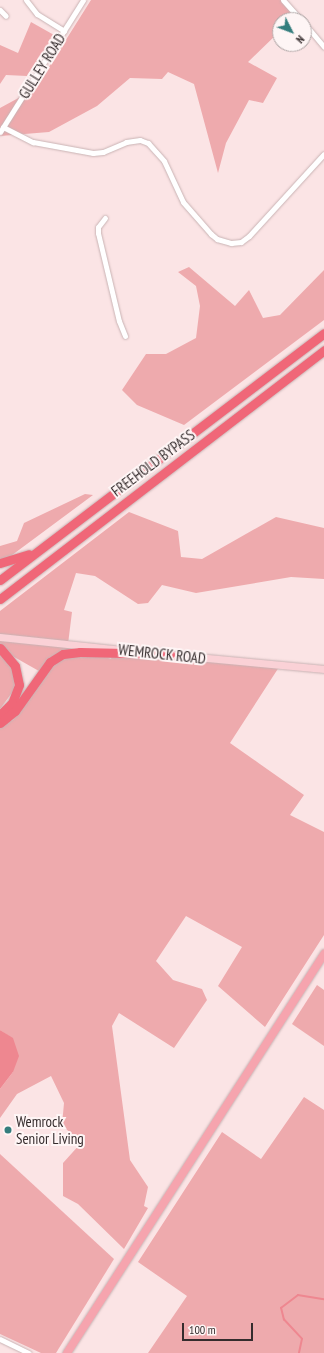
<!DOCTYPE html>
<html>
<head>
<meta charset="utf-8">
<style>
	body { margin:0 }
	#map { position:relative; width:324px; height:1353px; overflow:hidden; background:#fbe4e5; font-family:"PT Sans Narrow",sans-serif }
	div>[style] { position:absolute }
	.green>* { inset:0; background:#eeaaad }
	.water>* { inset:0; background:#ee8790 }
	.stream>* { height:1.5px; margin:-0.75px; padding:0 0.75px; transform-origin:0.75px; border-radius:0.75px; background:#ee8790 }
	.roads { filter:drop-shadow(0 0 1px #c9b3b4) drop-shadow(0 0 1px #c9b3b4) }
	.street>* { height:5px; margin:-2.5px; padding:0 2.5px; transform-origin:2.5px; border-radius:2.5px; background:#fff }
	.secondary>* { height:7px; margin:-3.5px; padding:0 3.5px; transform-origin:3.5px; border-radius:3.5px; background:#fad1d6 }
	.primary>* { height:8px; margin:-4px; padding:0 4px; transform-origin:4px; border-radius:4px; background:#f6a4ae }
	.highway>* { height:9px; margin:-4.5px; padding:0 4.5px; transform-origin:4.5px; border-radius:4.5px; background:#f06778 }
	.dots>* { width:11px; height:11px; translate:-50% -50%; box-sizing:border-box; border:2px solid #fef5f5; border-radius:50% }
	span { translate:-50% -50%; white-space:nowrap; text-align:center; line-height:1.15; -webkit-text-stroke:4px #fef5f5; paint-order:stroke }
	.street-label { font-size:15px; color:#352c2d }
	.poi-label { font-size:15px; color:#352c2d }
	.left { translate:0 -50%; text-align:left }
	.north { position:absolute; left:272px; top:12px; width:40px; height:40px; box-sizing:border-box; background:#fef5f5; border:1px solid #aea5a5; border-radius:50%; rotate:132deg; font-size:11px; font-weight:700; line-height:16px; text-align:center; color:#352c2d }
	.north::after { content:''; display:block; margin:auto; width:14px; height:18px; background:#347d7d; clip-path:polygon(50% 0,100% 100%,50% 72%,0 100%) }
	.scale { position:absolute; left:182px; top:1323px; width:71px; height:18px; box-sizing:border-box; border:2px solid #352c2d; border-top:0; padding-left:5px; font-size:12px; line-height:14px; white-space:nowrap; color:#352c2d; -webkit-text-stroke:3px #fef5f5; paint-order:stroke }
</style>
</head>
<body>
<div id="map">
	<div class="green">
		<i style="clip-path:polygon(91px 0,281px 0,296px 16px,292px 20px,280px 20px,280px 31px,248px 62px,277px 78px,263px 103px,249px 100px,226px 143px,218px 173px,194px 84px,168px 72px,162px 79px,130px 78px,97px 106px,49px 132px,0 136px,0 108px,35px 89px)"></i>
		<i style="clip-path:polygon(31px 22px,54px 35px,27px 76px,6px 75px,0 84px,0 45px,18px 53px)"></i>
		<i style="clip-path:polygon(189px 267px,235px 306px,249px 290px,263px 318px,280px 315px,324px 270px,324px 320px,184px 425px,137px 405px,122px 390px,146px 354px,166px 354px,196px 338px,200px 306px,196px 286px,178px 272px)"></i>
		<i style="clip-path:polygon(85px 494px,93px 495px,0 564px,0 546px,17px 541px,24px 523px)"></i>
		<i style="clip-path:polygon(129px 512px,178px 531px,181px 557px,202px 559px,276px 517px,324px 528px,324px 579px,291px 577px,196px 593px,162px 585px,148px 603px,138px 604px,95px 576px,76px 573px,64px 610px,72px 612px,68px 644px,111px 659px,115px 649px,281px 664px,230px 743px,304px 795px,290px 815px,324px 832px,324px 935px,265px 1027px,218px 986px,242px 947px,186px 916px,156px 961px,173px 980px,202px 989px,207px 1000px,174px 1048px,119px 1013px,112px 1026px,130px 1160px,148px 1187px,144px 1206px,148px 1208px,124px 1249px,78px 1204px,63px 1196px,63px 1163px,81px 1143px,62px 1125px,64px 1103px,51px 1076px,17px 1094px,0 1118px,0 1089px,13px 1072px,13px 1039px,0 1030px,0 725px,13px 720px,46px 675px,0 649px,0 611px)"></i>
		<i style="clip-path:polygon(0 654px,14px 672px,14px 690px,0 709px)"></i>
		<i style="clip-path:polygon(317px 985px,324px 990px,324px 1046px,292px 1024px)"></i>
		<i style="clip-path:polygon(304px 1097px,324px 1110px,324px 1353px,148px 1353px,187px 1296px,138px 1262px,222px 1132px,261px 1159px)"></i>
		<i style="clip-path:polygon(0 1154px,114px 1259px,56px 1353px,41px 1353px,0 1334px)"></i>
	</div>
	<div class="water">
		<i style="clip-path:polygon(0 1030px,13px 1038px,19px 1056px,13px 1072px,0 1089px)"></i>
	</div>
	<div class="stream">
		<i style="left:299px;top:1353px;width:14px;rotate:-78deg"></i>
		<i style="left:302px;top:1339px;width:26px;rotate:-133deg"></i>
		<i style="left:284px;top:1320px;width:12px;rotate:-104deg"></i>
		<i style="left:281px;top:1308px;width:21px;rotate:-37deg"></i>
		<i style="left:298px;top:1295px;width:26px;rotate:9deg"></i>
	</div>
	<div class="roads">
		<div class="street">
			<i style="left:26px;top:0;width:18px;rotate:52deg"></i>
			<i style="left:37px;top:14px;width:32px;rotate:32deg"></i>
			<i style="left:283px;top:0;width:27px;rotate:48deg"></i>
			<i style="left:0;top:10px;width:8px;rotate:45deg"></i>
			<i style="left:304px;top:23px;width:31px;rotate:50deg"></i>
			<i style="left:3px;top:127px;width:34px;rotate:27deg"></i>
			<i style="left:33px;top:142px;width:61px;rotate:10.4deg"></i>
			<i style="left:93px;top:153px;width:10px;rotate:-6deg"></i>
			<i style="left:103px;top:152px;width:25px;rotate:-23deg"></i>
			<i style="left:126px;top:142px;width:14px;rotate:-8deg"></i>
			<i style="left:140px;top:140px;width:9px;rotate:21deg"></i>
			<i style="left:148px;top:143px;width:24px;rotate:48deg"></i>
			<i style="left:164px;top:161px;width:45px;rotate:65.1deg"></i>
			<i style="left:183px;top:202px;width:43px;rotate:48.8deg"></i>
			<i style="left:211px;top:234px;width:8px;rotate:40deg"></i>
			<i style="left:217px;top:239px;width:15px;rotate:16deg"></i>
			<i style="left:231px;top:243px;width:10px;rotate:-6deg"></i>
			<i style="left:241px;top:242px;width:10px;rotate:-37deg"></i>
			<i style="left:249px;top:236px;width:111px;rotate:-47.6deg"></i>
			<i style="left:0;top:132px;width:156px;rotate:-57.8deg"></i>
			<i style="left:105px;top:218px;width:11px;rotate:128deg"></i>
			<i style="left:98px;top:227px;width:6px;rotate:90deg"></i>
			<i style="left:98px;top:233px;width:90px;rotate:76.6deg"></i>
			<i style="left:119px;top:321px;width:16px;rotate:68deg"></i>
			<i style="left:0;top:1339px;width:32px;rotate:26deg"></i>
		</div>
		<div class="secondary">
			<i style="left:0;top:637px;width:116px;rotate:6deg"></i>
			<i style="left:165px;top:654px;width:160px;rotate:5.4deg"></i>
		</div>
		<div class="primary">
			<i style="left:67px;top:1353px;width:475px;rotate:-57.2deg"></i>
		</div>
		<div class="highway">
			<i style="left:0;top:563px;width:30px;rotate:-17deg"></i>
			<i style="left:0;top:580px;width:407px;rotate:-37.3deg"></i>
			<i style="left:0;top:599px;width:409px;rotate:-37.5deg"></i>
			<i style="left:0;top:648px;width:23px;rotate:50deg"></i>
			<i style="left:15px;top:666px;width:19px;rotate:78deg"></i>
			<i style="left:19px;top:685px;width:19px;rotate:111deg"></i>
			<i style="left:12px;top:703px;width:17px;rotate:135deg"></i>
			<i style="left:0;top:723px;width:19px;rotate:-39deg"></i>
			<i style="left:15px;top:711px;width:60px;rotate:-54.5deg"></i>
			<i style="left:50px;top:662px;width:15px;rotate:-32deg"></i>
			<i style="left:63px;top:654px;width:17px;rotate:-7deg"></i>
			<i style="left:80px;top:652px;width:90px;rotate:1.3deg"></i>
		</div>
	</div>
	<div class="dots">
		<i style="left:8px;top:1130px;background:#347d7d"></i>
	</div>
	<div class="street-label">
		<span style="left:42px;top:66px;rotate:-58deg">GULLEY ROAD</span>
		<span style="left:153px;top:463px;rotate:-37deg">FREEHOLD BYPASS</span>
		<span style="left:162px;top:654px;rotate:6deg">WEMROCK ROAD</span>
	</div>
	<div class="poi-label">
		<span class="left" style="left:16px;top:1130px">Wemrock<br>Senior Living</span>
	</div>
	<div class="north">N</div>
	<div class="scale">100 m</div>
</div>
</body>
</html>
